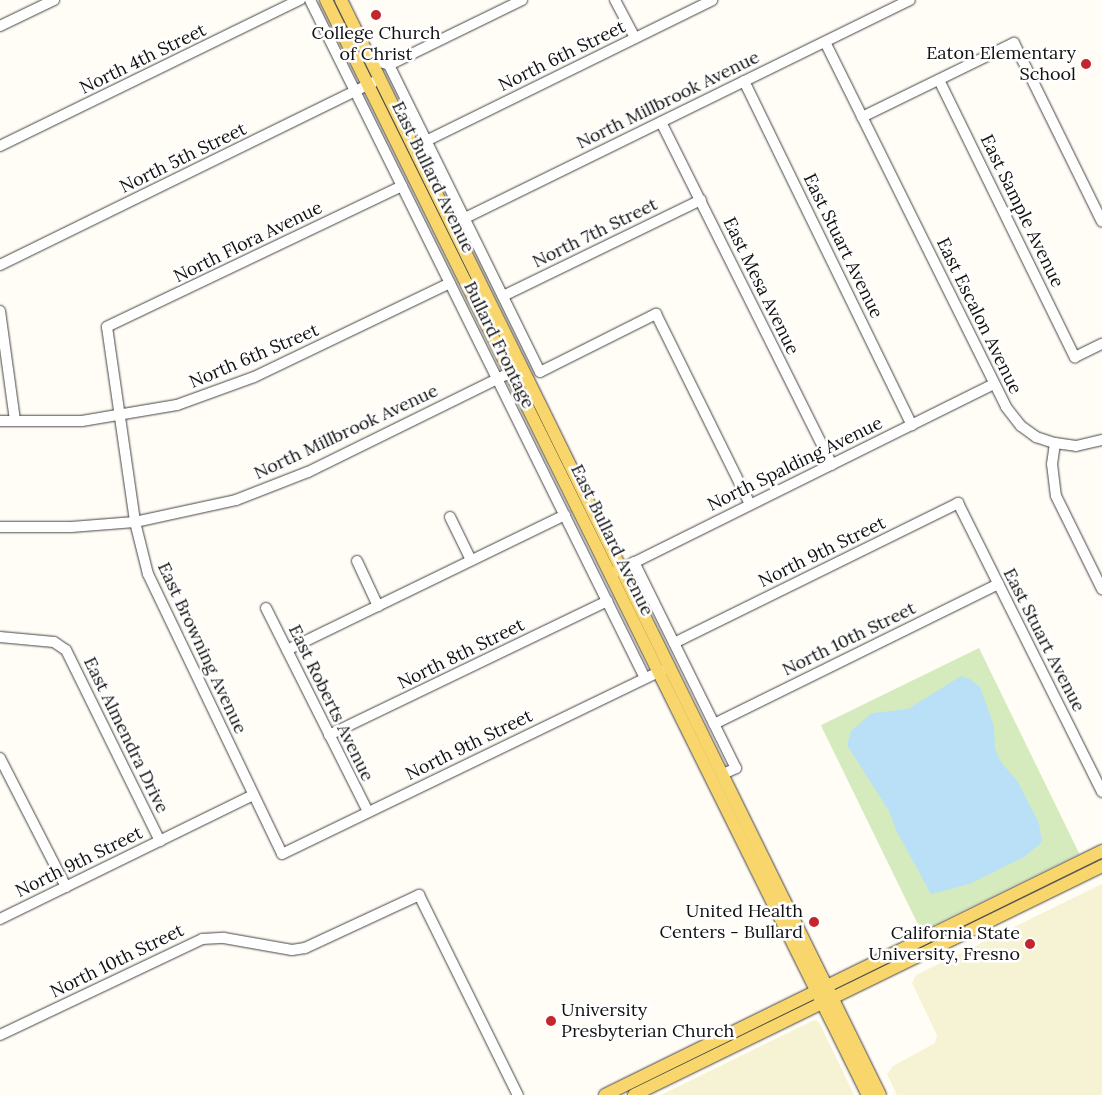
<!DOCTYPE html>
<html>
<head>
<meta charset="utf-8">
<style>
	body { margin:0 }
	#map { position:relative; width:1102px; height:1095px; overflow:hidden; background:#fffdf5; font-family:Lora,serif }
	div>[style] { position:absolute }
	.farmland>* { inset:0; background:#f6f3d4 }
	.green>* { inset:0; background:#d5ebbd; transform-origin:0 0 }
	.water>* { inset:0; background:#b9e0f7 }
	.roads { filter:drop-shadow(0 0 1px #444) drop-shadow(0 0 1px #444) }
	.minor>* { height:10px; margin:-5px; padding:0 5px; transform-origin:5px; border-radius:5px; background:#fff }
	.major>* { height:12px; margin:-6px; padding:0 6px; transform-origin:6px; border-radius:6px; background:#f9d66b }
	.dots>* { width:14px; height:14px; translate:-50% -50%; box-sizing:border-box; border:2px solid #fff; border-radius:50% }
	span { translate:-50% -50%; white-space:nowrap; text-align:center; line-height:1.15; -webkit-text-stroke:5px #fff; paint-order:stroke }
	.poi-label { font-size:18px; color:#111 }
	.right { translate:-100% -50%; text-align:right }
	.left { translate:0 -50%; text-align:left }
	.street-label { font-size:18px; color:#111 }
</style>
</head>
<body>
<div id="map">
	<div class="farmland">
		<i style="clip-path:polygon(1102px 884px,1102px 1095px,897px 1095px,887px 1074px,893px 1066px,935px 1043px,937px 1035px,912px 983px,916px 975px)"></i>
		<i style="clip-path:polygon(814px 1020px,819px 1022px,854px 1095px,661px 1095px)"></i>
	</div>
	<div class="green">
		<i style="left:979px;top:648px;width:229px;height:176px;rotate:64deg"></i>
	</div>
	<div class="water">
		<i style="clip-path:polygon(961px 676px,970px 679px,980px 687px,994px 726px,995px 749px,1001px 762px,1018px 782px,1039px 823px,1042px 842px,1024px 857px,969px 884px,931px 894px,896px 830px,889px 811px,847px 745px,851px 731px,872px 713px,908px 709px)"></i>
	</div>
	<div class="roads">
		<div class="minor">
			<i style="left:310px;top:0;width:756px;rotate:63.71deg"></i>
			<i style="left:615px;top:0;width:43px;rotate:62.2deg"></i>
			<i style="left:0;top:26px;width:60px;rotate:-25.7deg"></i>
			<i style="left:825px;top:42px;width:407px;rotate:63.6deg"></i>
			<i style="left:1006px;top:407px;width:24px;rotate:52deg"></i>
			<i style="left:1021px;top:426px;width:19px;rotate:36deg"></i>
			<i style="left:1036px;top:437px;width:20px;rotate:18deg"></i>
			<i style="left:1055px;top:443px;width:21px;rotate:98deg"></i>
			<i style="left:1052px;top:464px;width:32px;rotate:83deg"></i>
			<i style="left:1056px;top:496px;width:104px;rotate:63.7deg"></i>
			<i style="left:369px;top:58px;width:21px;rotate:19deg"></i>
			<i style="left:389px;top:65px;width:148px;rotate:-26deg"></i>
			<i style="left:389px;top:65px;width:342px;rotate:63.8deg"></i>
			<i style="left:540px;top:372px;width:130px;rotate:-26.6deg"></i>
			<i style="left:656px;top:314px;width:212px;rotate:63.7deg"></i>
			<i style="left:939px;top:80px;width:309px;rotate:63.9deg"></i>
			<i style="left:1075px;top:357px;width:30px;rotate:-26deg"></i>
			<i style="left:744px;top:81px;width:383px;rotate:64deg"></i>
			<i style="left:862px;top:117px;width:169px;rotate:-26deg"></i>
			<i style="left:1014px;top:43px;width:199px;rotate:63.8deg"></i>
			<i style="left:661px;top:122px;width:383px;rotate:63.5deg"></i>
			<i style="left:426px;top:141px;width:319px;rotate:-26.2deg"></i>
			<i style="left:0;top:146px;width:334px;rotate:-26deg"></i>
			<i style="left:402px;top:186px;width:327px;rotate:154.5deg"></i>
			<i style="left:107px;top:327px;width:197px;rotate:81.8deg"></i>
			<i style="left:135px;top:522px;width:54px;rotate:76deg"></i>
			<i style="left:148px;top:574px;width:310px;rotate:64.4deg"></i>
			<i style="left:282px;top:854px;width:424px;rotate:-25.8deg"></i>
			<i style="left:459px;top:221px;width:502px;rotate:-26.11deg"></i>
			<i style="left:0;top:265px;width:416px;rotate:-26.1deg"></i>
			<i style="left:503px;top:296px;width:220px;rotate:-25.9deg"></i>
			<i style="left:0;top:311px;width:111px;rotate:82.2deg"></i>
			<i style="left:0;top:421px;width:82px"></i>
			<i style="left:82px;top:421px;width:96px;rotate:-9.6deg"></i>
			<i style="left:177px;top:405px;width:82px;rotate:-20deg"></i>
			<i style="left:254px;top:377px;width:217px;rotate:-25.6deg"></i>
			<i style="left:1055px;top:443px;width:21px;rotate:8deg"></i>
			<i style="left:1076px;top:446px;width:27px;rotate:-13deg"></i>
			<i style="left:450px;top:517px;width:48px;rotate:64deg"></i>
			<i style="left:0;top:527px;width:71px"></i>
			<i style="left:71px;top:527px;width:64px;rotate:-4.5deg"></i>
			<i style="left:135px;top:522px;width:103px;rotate:-12.3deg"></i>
			<i style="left:236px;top:500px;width:77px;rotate:-21.3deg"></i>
			<i style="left:308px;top:472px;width:233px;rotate:-26.2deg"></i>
			<i style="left:357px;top:561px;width:50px;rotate:65deg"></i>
			<i style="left:634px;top:562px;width:230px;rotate:63.7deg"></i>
			<i style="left:736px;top:768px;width:14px;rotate:155deg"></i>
			<i style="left:615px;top:572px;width:423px;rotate:-26.4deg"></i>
			<i style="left:266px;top:608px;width:228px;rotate:63.4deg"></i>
			<i style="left:0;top:637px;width:54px;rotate:5.3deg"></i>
			<i style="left:54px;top:642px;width:14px;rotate:34deg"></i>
			<i style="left:66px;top:650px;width:213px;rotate:63.8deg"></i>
			<i style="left:674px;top:643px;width:317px;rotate:-26.2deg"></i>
			<i style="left:958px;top:503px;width:323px;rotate:63.5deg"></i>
			<i style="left:287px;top:650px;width:309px;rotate:-25.9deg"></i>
			<i style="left:714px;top:724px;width:317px;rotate:-26.2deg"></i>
			<i style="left:329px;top:735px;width:309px;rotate:-25.7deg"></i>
			<i style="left:0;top:758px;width:145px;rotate:62.9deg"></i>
			<i style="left:0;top:919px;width:282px;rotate:-26.1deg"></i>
			<i style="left:0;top:1035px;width:224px;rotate:-25.4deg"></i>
			<i style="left:202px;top:939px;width:22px;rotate:-3deg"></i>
			<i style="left:224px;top:938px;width:69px;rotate:10deg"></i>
			<i style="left:292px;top:950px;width:13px;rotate:-9deg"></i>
			<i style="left:305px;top:948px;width:126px;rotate:-24.9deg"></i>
			<i style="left:419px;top:895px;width:223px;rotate:63.7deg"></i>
		</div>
		<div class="major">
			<i style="left:326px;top:0;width:1222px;rotate:63.67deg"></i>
			<i style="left:341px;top:0;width:1220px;rotate:63.79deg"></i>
			<i style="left:605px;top:1095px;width:554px;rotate:-26.15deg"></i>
			<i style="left:634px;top:1095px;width:521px;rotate:-26.07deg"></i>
		</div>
	</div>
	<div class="dots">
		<i style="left:376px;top:15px;background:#c4262e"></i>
		<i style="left:1086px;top:64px;background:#c4262e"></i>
		<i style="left:814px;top:922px;background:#c4262e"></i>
		<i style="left:1030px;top:944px;background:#c4262e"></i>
		<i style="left:551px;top:1021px;background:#c4262e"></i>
	</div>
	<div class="poi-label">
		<span style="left:376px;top:44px">College Church<br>of Christ</span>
		<span class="right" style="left:1076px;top:64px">Eaton Elementary<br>School</span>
		<span class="right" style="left:803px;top:922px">United Health<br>Centers - Bullard</span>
		<span class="right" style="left:1020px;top:944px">California State<br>University, Fresno</span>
		<span class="left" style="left:561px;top:1021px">University<br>Presbyterian Church</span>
	</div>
	<div class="street-label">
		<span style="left:562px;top:56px;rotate:-26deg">North 6th Street</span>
		<span style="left:143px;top:59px;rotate:-26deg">North 4th Street</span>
		<span style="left:668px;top:100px;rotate:-26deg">North Millbrook Avenue</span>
		<span style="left:183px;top:158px;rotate:-26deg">North 5th Street</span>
		<span style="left:433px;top:177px;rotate:64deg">East Bullard Avenue</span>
		<span style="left:1022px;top:211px;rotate:64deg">East Sample Avenue</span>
		<span style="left:595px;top:233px;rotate:-26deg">North 7th Street</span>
		<span style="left:248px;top:242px;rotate:-26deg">North Flora Avenue</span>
		<span style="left:843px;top:246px;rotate:64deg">East Stuart Avenue</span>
		<span style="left:761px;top:286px;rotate:64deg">East Mesa Avenue</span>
		<span style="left:979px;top:316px;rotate:64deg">East Escalon Avenue</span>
		<span style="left:499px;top:345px;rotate:64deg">Bullard Frontage</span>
		<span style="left:254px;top:356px;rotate:-23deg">North 6th Street</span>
		<span style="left:346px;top:432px;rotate:-25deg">North Millbrook Avenue</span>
		<span style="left:795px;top:464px;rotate:-26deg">North Spalding Avenue</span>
		<span style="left:612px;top:540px;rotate:64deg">East Bullard Avenue</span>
		<span style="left:822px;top:552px;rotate:-26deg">North 9th Street</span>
		<span style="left:849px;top:639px;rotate:-26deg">North 10th Street</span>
		<span style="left:1044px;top:640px;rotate:63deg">East Stuart Avenue</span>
		<span style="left:202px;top:648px;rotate:65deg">East Browning Avenue</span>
		<span style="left:461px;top:654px;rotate:-26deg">North 8th Street</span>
		<span style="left:331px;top:703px;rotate:64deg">East Roberts Avenue</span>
		<span style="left:126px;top:735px;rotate:64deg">East Almendra Drive</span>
		<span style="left:469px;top:745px;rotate:-26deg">North 9th Street</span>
		<span style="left:79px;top:862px;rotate:-26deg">North 9th Street</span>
		<span style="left:117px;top:961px;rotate:-26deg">North 10th Street</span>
	</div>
</div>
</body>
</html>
